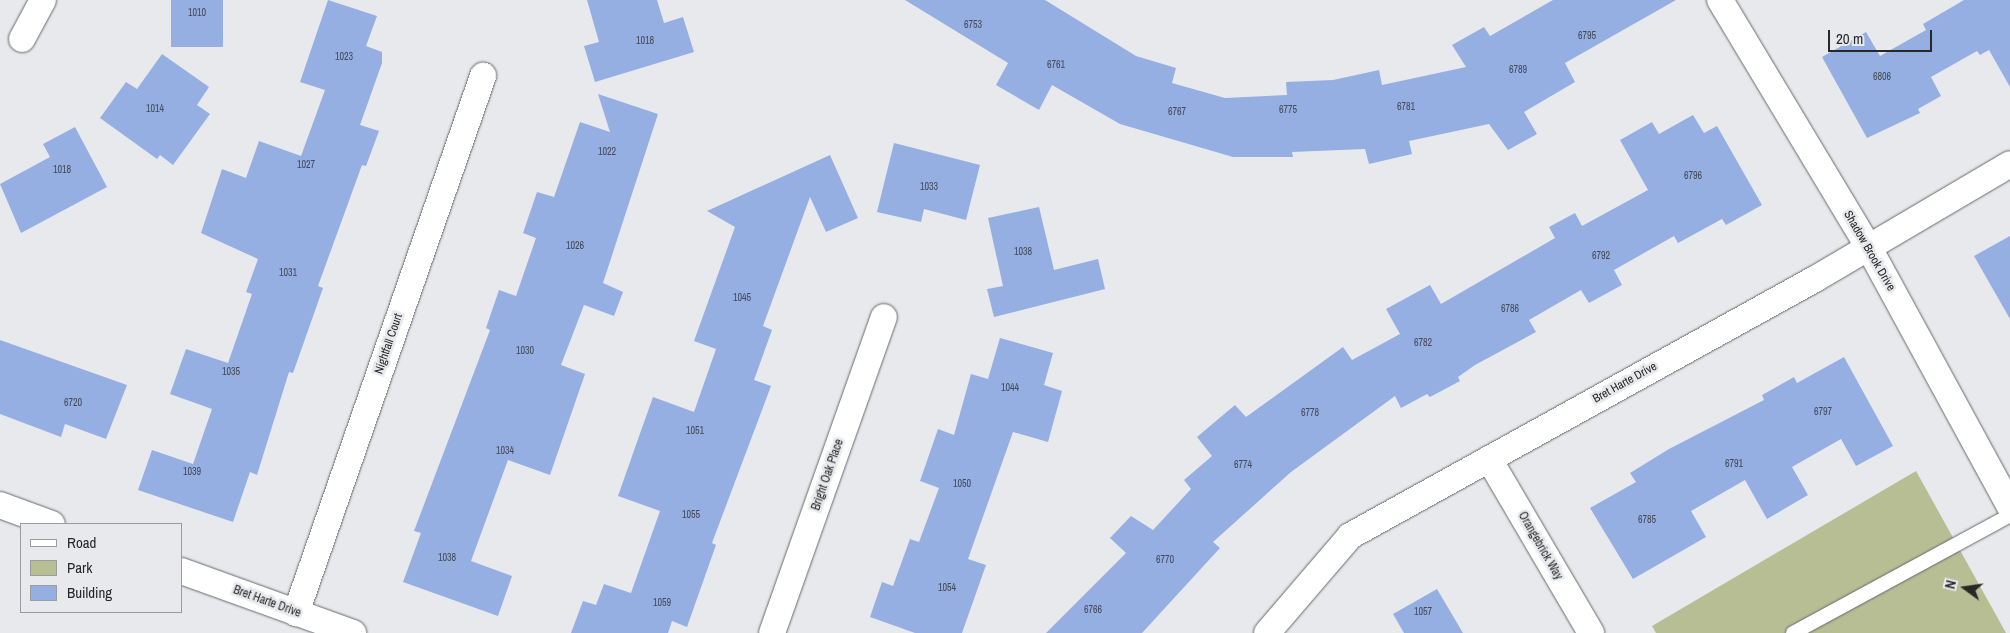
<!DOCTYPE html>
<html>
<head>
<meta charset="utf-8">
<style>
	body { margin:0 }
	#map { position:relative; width:2010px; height:633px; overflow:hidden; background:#e8e9ec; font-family:"Archivo Narrow",sans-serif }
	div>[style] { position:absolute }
	.green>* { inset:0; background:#b8be94 }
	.building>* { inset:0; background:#96afe2; transform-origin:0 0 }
	.roads { filter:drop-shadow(0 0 1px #67696c) drop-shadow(0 0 1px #67696c) }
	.lane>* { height:14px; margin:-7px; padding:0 7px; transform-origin:7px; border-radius:7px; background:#fff }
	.street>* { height:26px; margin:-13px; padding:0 13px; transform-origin:13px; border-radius:13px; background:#fff }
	span { translate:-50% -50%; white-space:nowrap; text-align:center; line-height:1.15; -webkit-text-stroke:5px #e8e9ec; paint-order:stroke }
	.number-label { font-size:10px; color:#444a57 }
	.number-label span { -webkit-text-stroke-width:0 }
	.street-label { font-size:12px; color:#282829 }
	.legend { position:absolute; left:20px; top:523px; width:162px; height:90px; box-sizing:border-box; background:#e8e9ec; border:1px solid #9b9c9e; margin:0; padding:6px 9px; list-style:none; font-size:15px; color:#282829 }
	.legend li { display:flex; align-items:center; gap:10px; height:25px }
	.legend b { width:25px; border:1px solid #9b9c9e }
	.north { position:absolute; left:1940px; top:563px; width:50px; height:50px; -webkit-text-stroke:4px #e8e9ec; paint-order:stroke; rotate:284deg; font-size:14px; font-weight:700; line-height:20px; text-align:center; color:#282829 }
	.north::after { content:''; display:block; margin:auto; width:18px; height:22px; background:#282829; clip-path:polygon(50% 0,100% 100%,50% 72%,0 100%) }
	.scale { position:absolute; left:1828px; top:30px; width:104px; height:22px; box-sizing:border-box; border:2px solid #282829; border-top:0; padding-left:6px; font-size:15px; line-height:18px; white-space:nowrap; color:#282829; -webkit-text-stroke:4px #e8e9ec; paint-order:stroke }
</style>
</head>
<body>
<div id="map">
	<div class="green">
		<i style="clip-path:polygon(1916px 471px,2006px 633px,1656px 633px,1652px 626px)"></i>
	</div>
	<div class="building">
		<i style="left:171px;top:0;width:52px;height:47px"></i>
		<i style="clip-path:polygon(328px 0,377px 16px,366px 46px,382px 52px,382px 63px,360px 125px,379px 131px,366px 166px,362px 165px,318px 286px,323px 288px,293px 373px,289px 372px,257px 475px,250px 472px,233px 522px,138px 490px,152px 450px,193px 464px,212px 409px,170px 394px,186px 349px,228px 363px,252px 294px,246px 292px,258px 259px,201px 233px,222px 169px,246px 178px,259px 141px,301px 156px,325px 90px,300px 82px)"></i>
		<i style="clip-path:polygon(587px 0,657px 0,664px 23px,683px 17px,694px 52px,595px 82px,584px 46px,599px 42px)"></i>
		<i style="clip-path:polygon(905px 0,1045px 0,1136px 56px,1176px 68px,1172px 83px,1225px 98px,1287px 95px,1286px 82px,1333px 80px,1379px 70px,1382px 85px,1466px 67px,1452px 45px,1484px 27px,1490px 36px,1553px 0,1676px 0,1565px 63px,1575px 82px,1524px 112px,1537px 134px,1508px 150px,1489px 124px,1409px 141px,1412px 154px,1369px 164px,1365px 149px,1292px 152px,1293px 157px,1233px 157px,1120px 124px,1052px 85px,1039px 110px,996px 85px,1008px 63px)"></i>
		<i style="clip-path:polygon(1964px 0,2010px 0,2010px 87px,1989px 50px,1980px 55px,1977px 51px,1931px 77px,1941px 96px,1918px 109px,1920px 113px,1867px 138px,1822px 57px,1866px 32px,1880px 56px,1926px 30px,1923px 24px)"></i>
		<i style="clip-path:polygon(162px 54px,209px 87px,197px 105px,210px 114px,173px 165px,160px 155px,157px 159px,100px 118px,126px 82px,137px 89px)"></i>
		<i style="clip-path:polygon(598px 94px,658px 114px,603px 283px,623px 292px,614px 316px,584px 305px,561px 365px,585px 374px,550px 475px,508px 460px,471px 561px,512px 576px,498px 616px,403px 582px,421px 533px,414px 531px,490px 330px,486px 328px,499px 290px,516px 296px,536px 238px,523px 233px,537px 192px,554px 197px,580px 122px,610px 132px)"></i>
		<i style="clip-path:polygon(1693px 115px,1704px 133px,1717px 126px,1762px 205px,1726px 225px,1722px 219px,1678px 243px,1674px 236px,1614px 270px,1622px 285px,1589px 303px,1581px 290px,1529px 320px,1536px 332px,1475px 365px,1458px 377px,1460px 381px,1430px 397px,1427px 394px,1401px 408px,1395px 396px,1291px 472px,1213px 542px,1220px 548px,1142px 633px,1046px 633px,1126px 553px,1110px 538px,1131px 516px,1153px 530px,1191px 489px,1184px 480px,1212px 456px,1197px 437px,1235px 405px,1246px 417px,1343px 347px,1352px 360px,1400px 334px,1386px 309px,1430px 285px,1441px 304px,1555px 238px,1549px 227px,1575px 213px,1582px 226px,1648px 190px,1620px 140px,1652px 122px,1659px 134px)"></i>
		<i style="clip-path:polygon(75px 127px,107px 187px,21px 233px,0 184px,50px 157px,43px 144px)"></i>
		<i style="clip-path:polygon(894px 143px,980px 165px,966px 220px,924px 209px,921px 222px,877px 212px)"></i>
		<i style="clip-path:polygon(830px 155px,858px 218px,826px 232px,810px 197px,763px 326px,772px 330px,754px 380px,771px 386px,712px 543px,716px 545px,687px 627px,672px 621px,668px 633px,571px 633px,583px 601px,596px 605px,604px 584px,631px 593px,660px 511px,618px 496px,637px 442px,653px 397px,694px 412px,716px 349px,694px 341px,735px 227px,707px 211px)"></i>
		<i style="clip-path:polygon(1039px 207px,1054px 270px,1098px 259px,1105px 289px,994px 317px,987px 289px,1003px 286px,988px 218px)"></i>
		<i style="clip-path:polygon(2010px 236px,2010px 319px,1974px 256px)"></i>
		<i style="clip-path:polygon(1000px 338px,1053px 353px,1044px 385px,1062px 391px,1048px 442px,1013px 432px,968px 559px,986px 565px,962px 633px,915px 633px,870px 617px,882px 582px,893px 586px,910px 539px,919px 542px,939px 488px,920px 481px,938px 429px,954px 435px,971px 374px,988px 379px)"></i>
		<i style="clip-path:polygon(0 340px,127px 385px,106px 439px,65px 424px,61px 437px,0 414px)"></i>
		<i style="clip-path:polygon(1844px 357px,1893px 446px,1856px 466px,1841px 439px,1792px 467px,1808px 495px,1767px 519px,1745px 480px,1691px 511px,1706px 537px,1633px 579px,1590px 508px,1636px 482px,1630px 473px,1669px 449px,1764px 400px,1762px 395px,1794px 377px,1797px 383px)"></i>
		<i style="clip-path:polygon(1437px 589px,1463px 633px,1404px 633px,1393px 614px)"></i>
	</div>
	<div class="roads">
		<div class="lane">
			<i style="left:1793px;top:633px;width:247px;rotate:-28.5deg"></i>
		</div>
		<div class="street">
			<i style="left:1720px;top:0;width:289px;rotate:59deg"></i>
			<i style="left:1869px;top:248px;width:295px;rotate:61.4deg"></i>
			<i style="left:22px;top:39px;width:44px;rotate:-61.7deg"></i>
			<i style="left:1489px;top:459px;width:202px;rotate:59.6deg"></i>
			<i style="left:0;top:505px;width:55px;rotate:20.1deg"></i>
			<i style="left:181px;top:571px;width:183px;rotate:19.8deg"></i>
			<i style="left:296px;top:613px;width:569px;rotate:-70.8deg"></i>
			<i style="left:772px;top:633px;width:335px;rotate:-70.5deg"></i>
			<i style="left:1267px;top:633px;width:128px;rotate:-49.4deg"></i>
			<i style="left:1350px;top:536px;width:531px;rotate:-28.93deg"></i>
			<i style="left:1815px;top:279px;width:226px;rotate:-30.5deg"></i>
		</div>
	</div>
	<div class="number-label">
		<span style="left:197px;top:13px">1010</span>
		<span style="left:973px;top:25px">6753</span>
		<span style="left:1587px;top:36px">6795</span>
		<span style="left:645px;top:41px">1018</span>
		<span style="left:344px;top:57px">1023</span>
		<span style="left:1056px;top:65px">6761</span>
		<span style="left:1518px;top:70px">6789</span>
		<span style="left:1882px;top:77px">6806</span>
		<span style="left:1406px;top:107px">6781</span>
		<span style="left:155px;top:109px">1014</span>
		<span style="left:1288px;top:110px">6775</span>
		<span style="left:1177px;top:112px">6767</span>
		<span style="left:607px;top:152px">1022</span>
		<span style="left:306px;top:165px">1027</span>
		<span style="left:62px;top:170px">1018</span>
		<span style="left:1693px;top:176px">6796</span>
		<span style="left:929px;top:187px">1033</span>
		<span style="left:575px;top:246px">1026</span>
		<span style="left:1023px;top:252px">1038</span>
		<span style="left:1601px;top:256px">6792</span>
		<span style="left:288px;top:273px">1031</span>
		<span style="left:742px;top:298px">1045</span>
		<span style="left:1510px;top:309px">6786</span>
		<span style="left:1423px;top:343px">6782</span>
		<span style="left:525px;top:351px">1030</span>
		<span style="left:231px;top:372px">1035</span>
		<span style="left:1010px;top:388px">1044</span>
		<span style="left:73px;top:403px">6720</span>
		<span style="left:1823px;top:412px">6797</span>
		<span style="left:1310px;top:413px">6778</span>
		<span style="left:695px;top:431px">1051</span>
		<span style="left:505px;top:451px">1034</span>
		<span style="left:1734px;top:464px">6791</span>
		<span style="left:1243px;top:465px">6774</span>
		<span style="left:192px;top:472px">1039</span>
		<span style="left:962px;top:484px">1050</span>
		<span style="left:691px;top:515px">1055</span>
		<span style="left:1647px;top:520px">6785</span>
		<span style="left:447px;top:558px">1038</span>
		<span style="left:1165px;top:560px">6770</span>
		<span style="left:947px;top:588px">1054</span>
		<span style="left:662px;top:603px">1059</span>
		<span style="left:1093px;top:610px">6766</span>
		<span style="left:1423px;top:612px">1057</span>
	</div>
	<div class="street-label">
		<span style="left:1869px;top:251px;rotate:60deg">Shadow Brook Drive</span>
		<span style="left:389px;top:344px;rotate:-71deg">Nightfall Court</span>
		<span style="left:1625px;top:383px;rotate:-29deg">Bret Harte Drive</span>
		<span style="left:828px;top:475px;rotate:-71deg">Bright Oak Place</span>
		<span style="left:1540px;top:546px;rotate:60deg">Orangebrick Way</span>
		<span style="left:267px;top:602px;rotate:20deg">Bret Harte Drive</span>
	</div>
	<ul class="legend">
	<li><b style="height:6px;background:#fff"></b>Road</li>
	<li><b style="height:14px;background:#b8be94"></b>Park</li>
	<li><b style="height:14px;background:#96afe2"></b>Building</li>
	</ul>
	<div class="north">N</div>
	<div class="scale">20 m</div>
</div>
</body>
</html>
